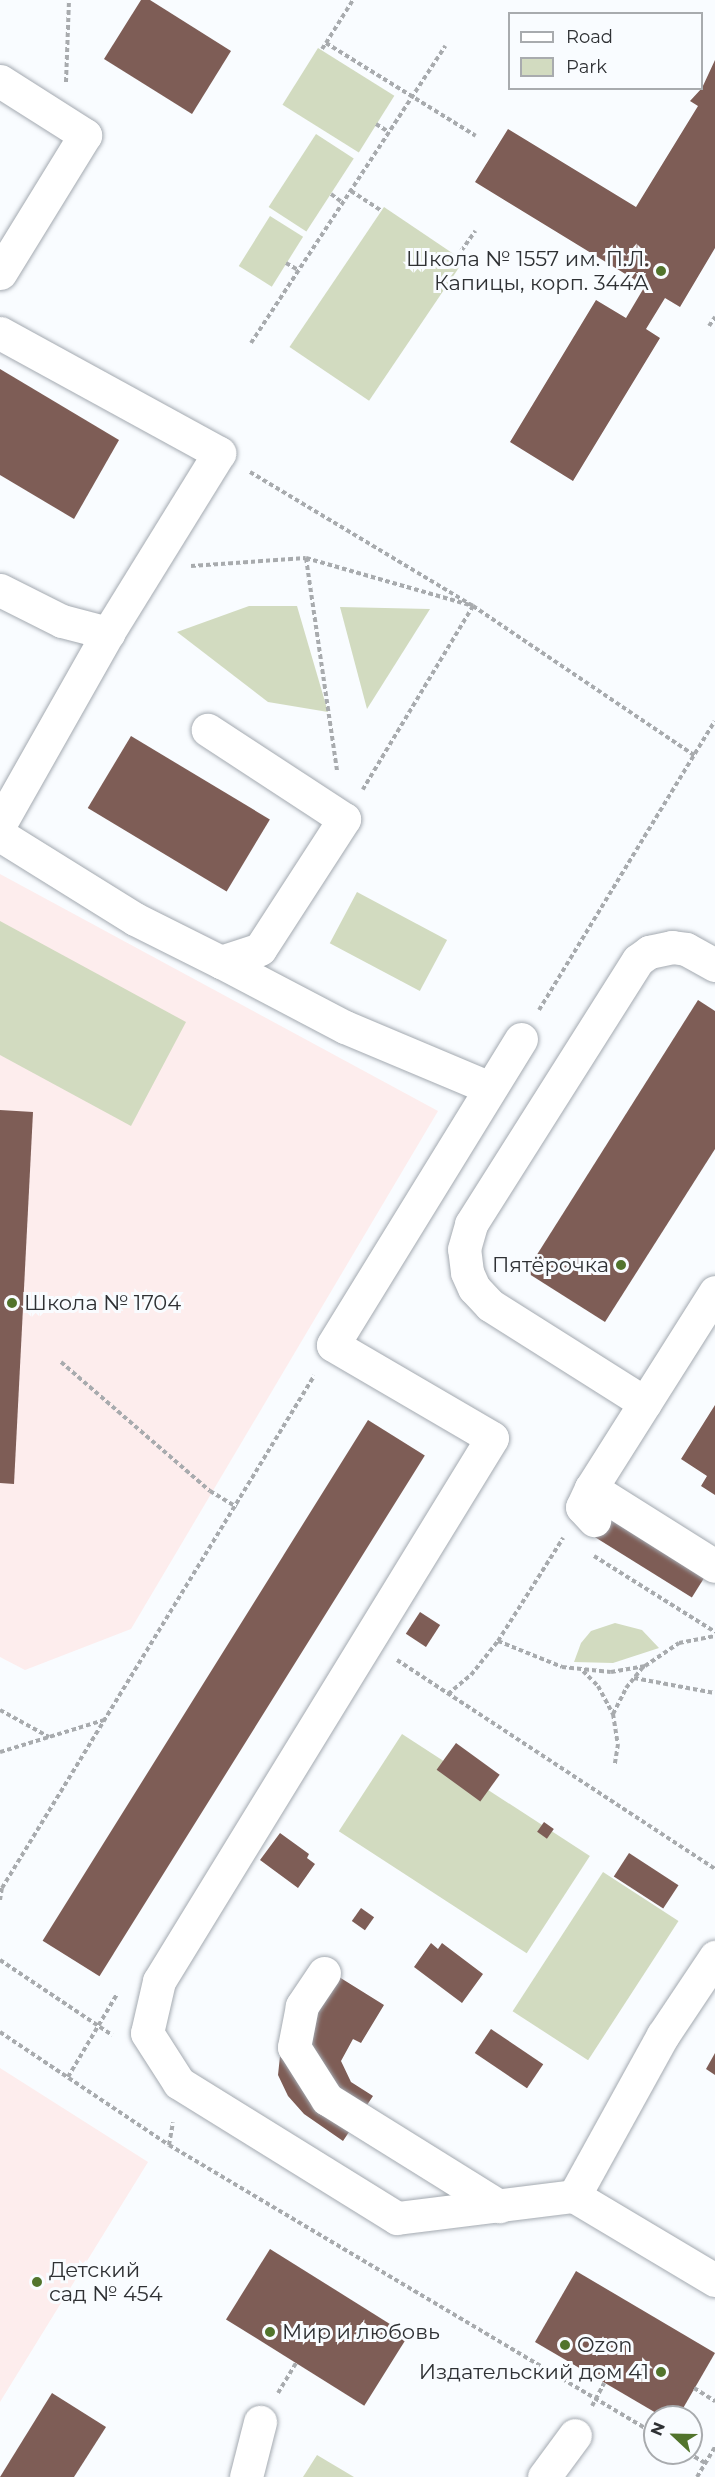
<!DOCTYPE html>
<html>
<head>
<meta charset="utf-8">
<style>
	body { margin:0 }
	#map { position:relative; width:715px; height:2477px; overflow:hidden; background:#f9fcff; font-family:Montserrat,sans-serif }
	div>[style] { position:absolute }
	.education>* { inset:0; background:#fdeded }
	.green>* { inset:0; background:#d2dbc0; transform-origin:0 0 }
	.building>* { inset:0; background:#7e5d56; transform-origin:0 0 }
	.path>* { height:4px; margin-top:-2px; transform-origin:0; background:repeating-linear-gradient(90deg,#a8abae 0 4.5px,transparent 0 7.5px) }
	.roads { filter:drop-shadow(0 0 2px #a4aab1) drop-shadow(0 0 2px #a4aab1) }
	.minor>* { height:33px; margin:-16.5px; padding:0 16.5px; transform-origin:16.5px; border-radius:16.5px; background:#fff }
	.dots>* { width:16px; height:16px; translate:-50% -50%; box-sizing:border-box; border:3px solid #f9fcff; border-radius:50% }
	span { translate:-50% -50%; white-space:nowrap; text-align:center; line-height:1.15; -webkit-text-stroke:6px #f9fcff; paint-order:stroke }
	.poi-label { font-size:21px; color:#2f3134 }
	.right { translate:-100% -50%; text-align:right }
	.left { translate:0 -50%; text-align:left }
	.legend { position:absolute; left:508px; top:12px; width:195px; height:78px; box-sizing:border-box; background:#f9fcff; border:2px solid #a8abae; margin:0; padding:8px 10px; list-style:none; font-size:18px; color:#2f3134 }
	.legend li { display:flex; align-items:center; gap:12px; height:30px }
	.legend b { width:30px; border:2px solid #a8abae }
	.north { position:absolute; left:643px; top:2405px; width:60px; height:60px; box-sizing:border-box; background:#f9fcff; border:2px solid #a8abae; border-radius:50%; rotate:292deg; font-size:16px; font-weight:700; line-height:24px; text-align:center; color:#2f3134 }
	.north::after { content:''; display:block; margin:auto; width:21px; height:27px; background:#52742c; clip-path:polygon(50% 0,100% 100%,50% 72%,0 100%) }
</style>
</head>
<body>
<div id="map">
	<div class="education">
		<i style="clip-path:polygon(0 874px,438px 1111px,131px 1629px,25px 1670px,0 1657px)"></i>
		<i style="clip-path:polygon(0 2068px,148px 2162px,0 2402px)"></i>
	</div>
	<div class="green">
		<i style="left:318px;top:48px;width:90px;height:67px;rotate:32deg"></i>
		<i style="left:316px;top:134px;width:45px;height:87px;rotate:33deg"></i>
		<i style="left:384px;top:207px;width:96px;height:169px;rotate:34deg"></i>
		<i style="left:270px;top:216px;width:39px;height:59px;rotate:32deg"></i>
		<i style="clip-path:polygon(249px 606px,297px 606px,328px 712px,268px 702px,177px 632px)"></i>
		<i style="clip-path:polygon(340px 607px,430px 609px,367px 709px)"></i>
		<i style="left:357px;top:892px;width:102px;height:58px;rotate:28deg"></i>
		<i style="clip-path:polygon(0 921px,186px 1022px,131px 1126px,0 1055px)"></i>
		<i style="clip-path:polygon(615px 1623px,642px 1630px,659px 1648px,613px 1663px,574px 1662px,581px 1643px,591px 1631px)"></i>
		<i style="left:402px;top:1734px;width:224px;height:116px;rotate:33deg"></i>
		<i style="left:603px;top:1872px;width:90px;height:166px;rotate:33deg"></i>
		<i style="clip-path:polygon(317px 2455px,354px 2477px,303px 2477px)"></i>
	</div>
	<div class="building">
		<i style="clip-path:polygon(141px 0,150px 0,231px 51px,192px 114px,104px 59px)"></i>
		<i style="clip-path:polygon(715px 60px,715px 248px,680px 307px,665px 298px,646px 329px,660px 338px,573px 481px,510px 442px,596px 300px,626px 318px,645px 286px,475px 182px,508px 129px,636px 207px,698px 106px,690px 101px,702px 88px)"></i>
		<i style="clip-path:polygon(0 369px,119px 440px,74px 519px,0 475px)"></i>
		<i style="left:131px;top:736px;width:162px;height:84px;rotate:31deg"></i>
		<i style="clip-path:polygon(698px 1000px,715px 1011px,715px 1149px,605px 1322px,526px 1272px)"></i>
		<i style="clip-path:polygon(0 1110px,33px 1112px,14px 1484px,0 1483px)"></i>
		<i style="clip-path:polygon(715px 1405px,715px 1495px,701px 1486px,707px 1476px,681px 1459px)"></i>
		<i style="left:368px;top:1420px;width:67px;height:614px;rotate:32deg"></i>
		<i style="left:601px;top:1509px;width:124px;height:27px;rotate:32deg"></i>
		<i style="left:420px;top:1612px;width:24px;height:26px;rotate:33deg"></i>
		<i style="left:456px;top:1743px;width:54px;height:33px;rotate:36deg"></i>
		<i style="left:544px;top:1822px;width:12px;height:12px;rotate:35deg"></i>
		<i style="clip-path:polygon(280px 1833px,309px 1854px,307px 1858px,315px 1864px,298px 1888px,260px 1860px)"></i>
		<i style="left:629px;top:1853px;width:59px;height:28px;rotate:33deg"></i>
		<i style="left:361px;top:1908px;width:16px;height:16px;rotate:35deg"></i>
		<i style="clip-path:polygon(431px 1943px,438px 1949px,442px 1943px,483px 1974px,462px 2003px,414px 1967px)"></i>
		<i style="clip-path:polygon(323px 1967px,384px 2005px,361px 2043px,353px 2039px,341px 2061px,351px 2082px,373px 2096px,343px 2141px,304px 2114px,288px 2096px,278px 2075px,283px 2028px)"></i>
		<i style="left:491px;top:2029px;width:63px;height:29px;rotate:34deg"></i>
		<i style="clip-path:polygon(715px 2053px,715px 2075px,706px 2069px)"></i>
		<i style="left:270px;top:2249px;width:163px;height:83px;rotate:32deg"></i>
		<i style="clip-path:polygon(576px 2271px,715px 2353px,678px 2417px,663px 2417px,535px 2342px)"></i>
		<i style="clip-path:polygon(52px 2393px,106px 2427px,74px 2477px,0 2477px)"></i>
	</div>
	<div class="path">
		<i style="left:326px;top:43px;width:51px;rotate:-57.9deg"></i>
		<i style="left:322px;top:49px;width:7px;rotate:-56deg"></i>
		<i style="left:326px;top:43px;width:176px;rotate:31.8deg"></i>
		<i style="left:66px;top:82px;width:82px;rotate:-87.9deg"></i>
		<i style="left:376px;top:124px;width:15px;rotate:32deg"></i>
		<i style="left:351px;top:191px;width:37px;rotate:33deg"></i>
		<i style="left:331px;top:194px;width:15px;rotate:37deg"></i>
		<i style="left:457px;top:257px;width:32px;rotate:-55deg"></i>
		<i style="left:286px;top:263px;width:14px;rotate:30deg"></i>
		<i style="left:709px;top:326px;width:11px;rotate:-56deg"></i>
		<i style="left:251px;top:343px;width:355px;rotate:-56.8deg"></i>
		<i style="left:250px;top:472px;width:260px;rotate:31deg"></i>
		<i style="left:473px;top:606px;width:267px;rotate:34deg"></i>
		<i style="left:306px;top:558px;width:215px;rotate:81.7deg"></i>
		<i style="left:191px;top:566px;width:115px;rotate:-4deg"></i>
		<i style="left:306px;top:558px;width:174px;rotate:16deg"></i>
		<i style="left:473px;top:606px;width:214px;rotate:121deg"></i>
		<i style="left:539px;top:1010px;width:338px;rotate:-58.7deg"></i>
		<i style="left:61px;top:1362px;width:197px;rotate:40.9deg"></i>
		<i style="left:210px;top:1491px;width:31px;rotate:31deg"></i>
		<i style="left:594px;top:1556px;width:143px;rotate:32.1deg"></i>
		<i style="left:498px;top:1641px;width:122px;rotate:-57.7deg"></i>
		<i style="left:397px;top:1660px;width:381px;rotate:33.3deg"></i>
		<i style="left:583px;top:1671px;width:21px;rotate:45deg"></i>
		<i style="left:598px;top:1686px;width:32px;rotate:62deg"></i>
		<i style="left:613px;top:1714px;width:30px;rotate:81deg"></i>
		<i style="left:618px;top:1744px;width:20px;rotate:99deg"></i>
		<i style="left:634px;top:1678px;width:82px;rotate:10.5deg"></i>
		<i style="left:448px;top:1694px;width:30px;rotate:-40deg"></i>
		<i style="left:471px;top:1675px;width:43px;rotate:-51.5deg"></i>
		<i style="left:498px;top:1641px;width:69px;rotate:22.1deg"></i>
		<i style="left:562px;top:1667px;width:49px;rotate:5.8deg"></i>
		<i style="left:611px;top:1672px;width:35px;rotate:-10deg"></i>
		<i style="left:645px;top:1666px;width:41px;rotate:-34.1deg"></i>
		<i style="left:679px;top:1643px;width:37px;rotate:-11deg"></i>
		<i style="left:0;top:1710px;width:56px;rotate:28.9deg"></i>
		<i style="left:613px;top:1714px;width:29px;rotate:-63deg"></i>
		<i style="left:626px;top:1688px;width:28px;rotate:-51deg"></i>
		<i style="left:0;top:1752px;width:112px;rotate:-17.1deg"></i>
		<i style="left:0;top:1900px;width:12px;rotate:-81deg"></i>
		<i style="left:2px;top:1888px;width:600px;rotate:-58.64deg"></i>
		<i style="left:0;top:1960px;width:135px;rotate:33.8deg"></i>
		<i style="left:0;top:2032px;width:203px;rotate:33.8deg"></i>
		<i style="left:169px;top:2145px;width:565px;rotate:30.74deg"></i>
		<i style="left:68px;top:2077px;width:96px;rotate:-59.4deg"></i>
		<i style="left:169px;top:2145px;width:23px;rotate:-80deg"></i>
		<i style="left:694px;top:2388px;width:25px;rotate:32deg"></i>
		<i style="left:278px;top:2393px;width:35px;rotate:-59deg"></i>
		<i style="left:592px;top:2406px;width:26px;rotate:-62deg"></i>
		<i style="left:688px;top:2453px;width:20px;rotate:30deg"></i>
		<i style="left:697px;top:2477px;width:35px;rotate:-59deg"></i>
	</div>
	<div class="roads">
		<div class="minor">
			<i style="left:0;top:81px;width:101px;rotate:32.4deg"></i>
			<i style="left:85px;top:135px;width:162px;rotate:121.6deg"></i>
			<i style="left:0;top:333px;width:250px;rotate:28.7deg"></i>
			<i style="left:219px;top:453px;width:211px;rotate:121.7deg"></i>
			<i style="left:108px;top:633px;width:219px;rotate:119.5deg"></i>
			<i style="left:0;top:590px;width:69px;rotate:26.6deg"></i>
			<i style="left:62px;top:621px;width:48px;rotate:14.6deg"></i>
			<i style="left:0;top:835px;width:159px;rotate:31.9deg"></i>
			<i style="left:135px;top:919px;width:96px;rotate:26.6deg"></i>
			<i style="left:221px;top:962px;width:41px;rotate:-18.4deg"></i>
			<i style="left:260px;top:949px;width:155px;rotate:-57.1deg"></i>
			<i style="left:344px;top:819px;width:163px;rotate:-146.8deg"></i>
			<i style="left:221px;top:962px;width:140px;rotate:27.7deg"></i>
			<i style="left:345px;top:1027px;width:157px;rotate:22.8deg"></i>
			<i style="left:521px;top:1039px;width:359px;rotate:121.6deg"></i>
			<i style="left:333px;top:1345px;width:184px;rotate:30.3deg"></i>
			<i style="left:492px;top:1438px;width:637px;rotate:121.52deg"></i>
			<i style="left:159px;top:1981px;width:53px;rotate:103deg"></i>
			<i style="left:147px;top:2033px;width:59px;rotate:57.4deg"></i>
			<i style="left:179px;top:2083px;width:256px;rotate:31.8deg"></i>
			<i style="left:397px;top:2218px;width:178px;rotate:-7.1deg"></i>
			<i style="left:574px;top:2196px;width:164px;rotate:30.8deg"></i>
			<i style="left:715px;top:1292px;width:232px;rotate:122.3deg"></i>
			<i style="left:591px;top:1488px;width:146px;rotate:32.2deg"></i>
			<i style="left:645px;top:1403px;width:183px;rotate:-147.7deg"></i>
			<i style="left:490px;top:1305px;width:23px;rotate:-133deg"></i>
			<i style="left:474px;top:1288px;width:17px;rotate:-114deg"></i>
			<i style="left:467px;top:1272px;width:23px;rotate:-97deg"></i>
			<i style="left:464px;top:1249px;width:26px;rotate:-74deg"></i>
			<i style="left:471px;top:1224px;width:312px;rotate:-57.7deg"></i>
			<i style="left:638px;top:960px;width:14px;rotate:-36deg"></i>
			<i style="left:649px;top:952px;width:24px;rotate:-12deg"></i>
			<i style="left:672px;top:947px;width:14px;rotate:8deg"></i>
			<i style="left:686px;top:949px;width:33px;rotate:29deg"></i>
			<i style="left:591px;top:1488px;width:21px;rotate:115deg"></i>
			<i style="left:582px;top:1507px;width:18px;rotate:47deg"></i>
			<i style="left:324px;top:1973px;width:40px;rotate:124deg"></i>
			<i style="left:302px;top:2006px;width:42px;rotate:101deg"></i>
			<i style="left:294px;top:2047px;width:62px;rotate:57.6deg"></i>
			<i style="left:327px;top:2099px;width:203px;rotate:31.9deg"></i>
			<i style="left:574px;top:2196px;width:184px;rotate:-61.1deg"></i>
			<i style="left:663px;top:2035px;width:94px;rotate:-56.3deg"></i>
			<i style="left:246px;top:2477px;width:57px;rotate:-75.7deg"></i>
			<i style="left:544px;top:2477px;width:52px;rotate:-53.6deg"></i>
		</div>
	</div>
	<div class="dots">
		<i style="left:661px;top:271px;background:#52742c"></i>
		<i style="left:621px;top:1265px;background:#52742c"></i>
		<i style="left:12px;top:1303px;background:#52742c"></i>
		<i style="left:37px;top:2282px;background:#52742c"></i>
		<i style="left:270px;top:2332px;background:#52742c"></i>
		<i style="left:565px;top:2345px;background:#52742c"></i>
		<i style="left:661px;top:2372px;background:#52742c"></i>
	</div>
	<div class="poi-label">
		<span class="right" style="left:649px;top:271px">Школа № 1557 им. П.Л.<br>Капицы, корп. 344А</span>
		<span class="right" style="left:609px;top:1265px">Пятёрочка</span>
		<span class="left" style="left:24px;top:1303px">Школа № 1704</span>
		<span class="left" style="left:49px;top:2282px">Детский<br>сад № 454</span>
		<span class="left" style="left:282px;top:2332px">Мир и любовь</span>
		<span class="left" style="left:577px;top:2345px">Ozon</span>
		<span class="right" style="left:649px;top:2372px">Издательский дом 41</span>
	</div>
	<ul class="legend">
	<li><b style="height:8px;background:#fff"></b>Road</li>
	<li><b style="height:16px;background:#d2dbc0"></b>Park</li>
	</ul>
	<div class="north">N</div>
</div>
</body>
</html>
